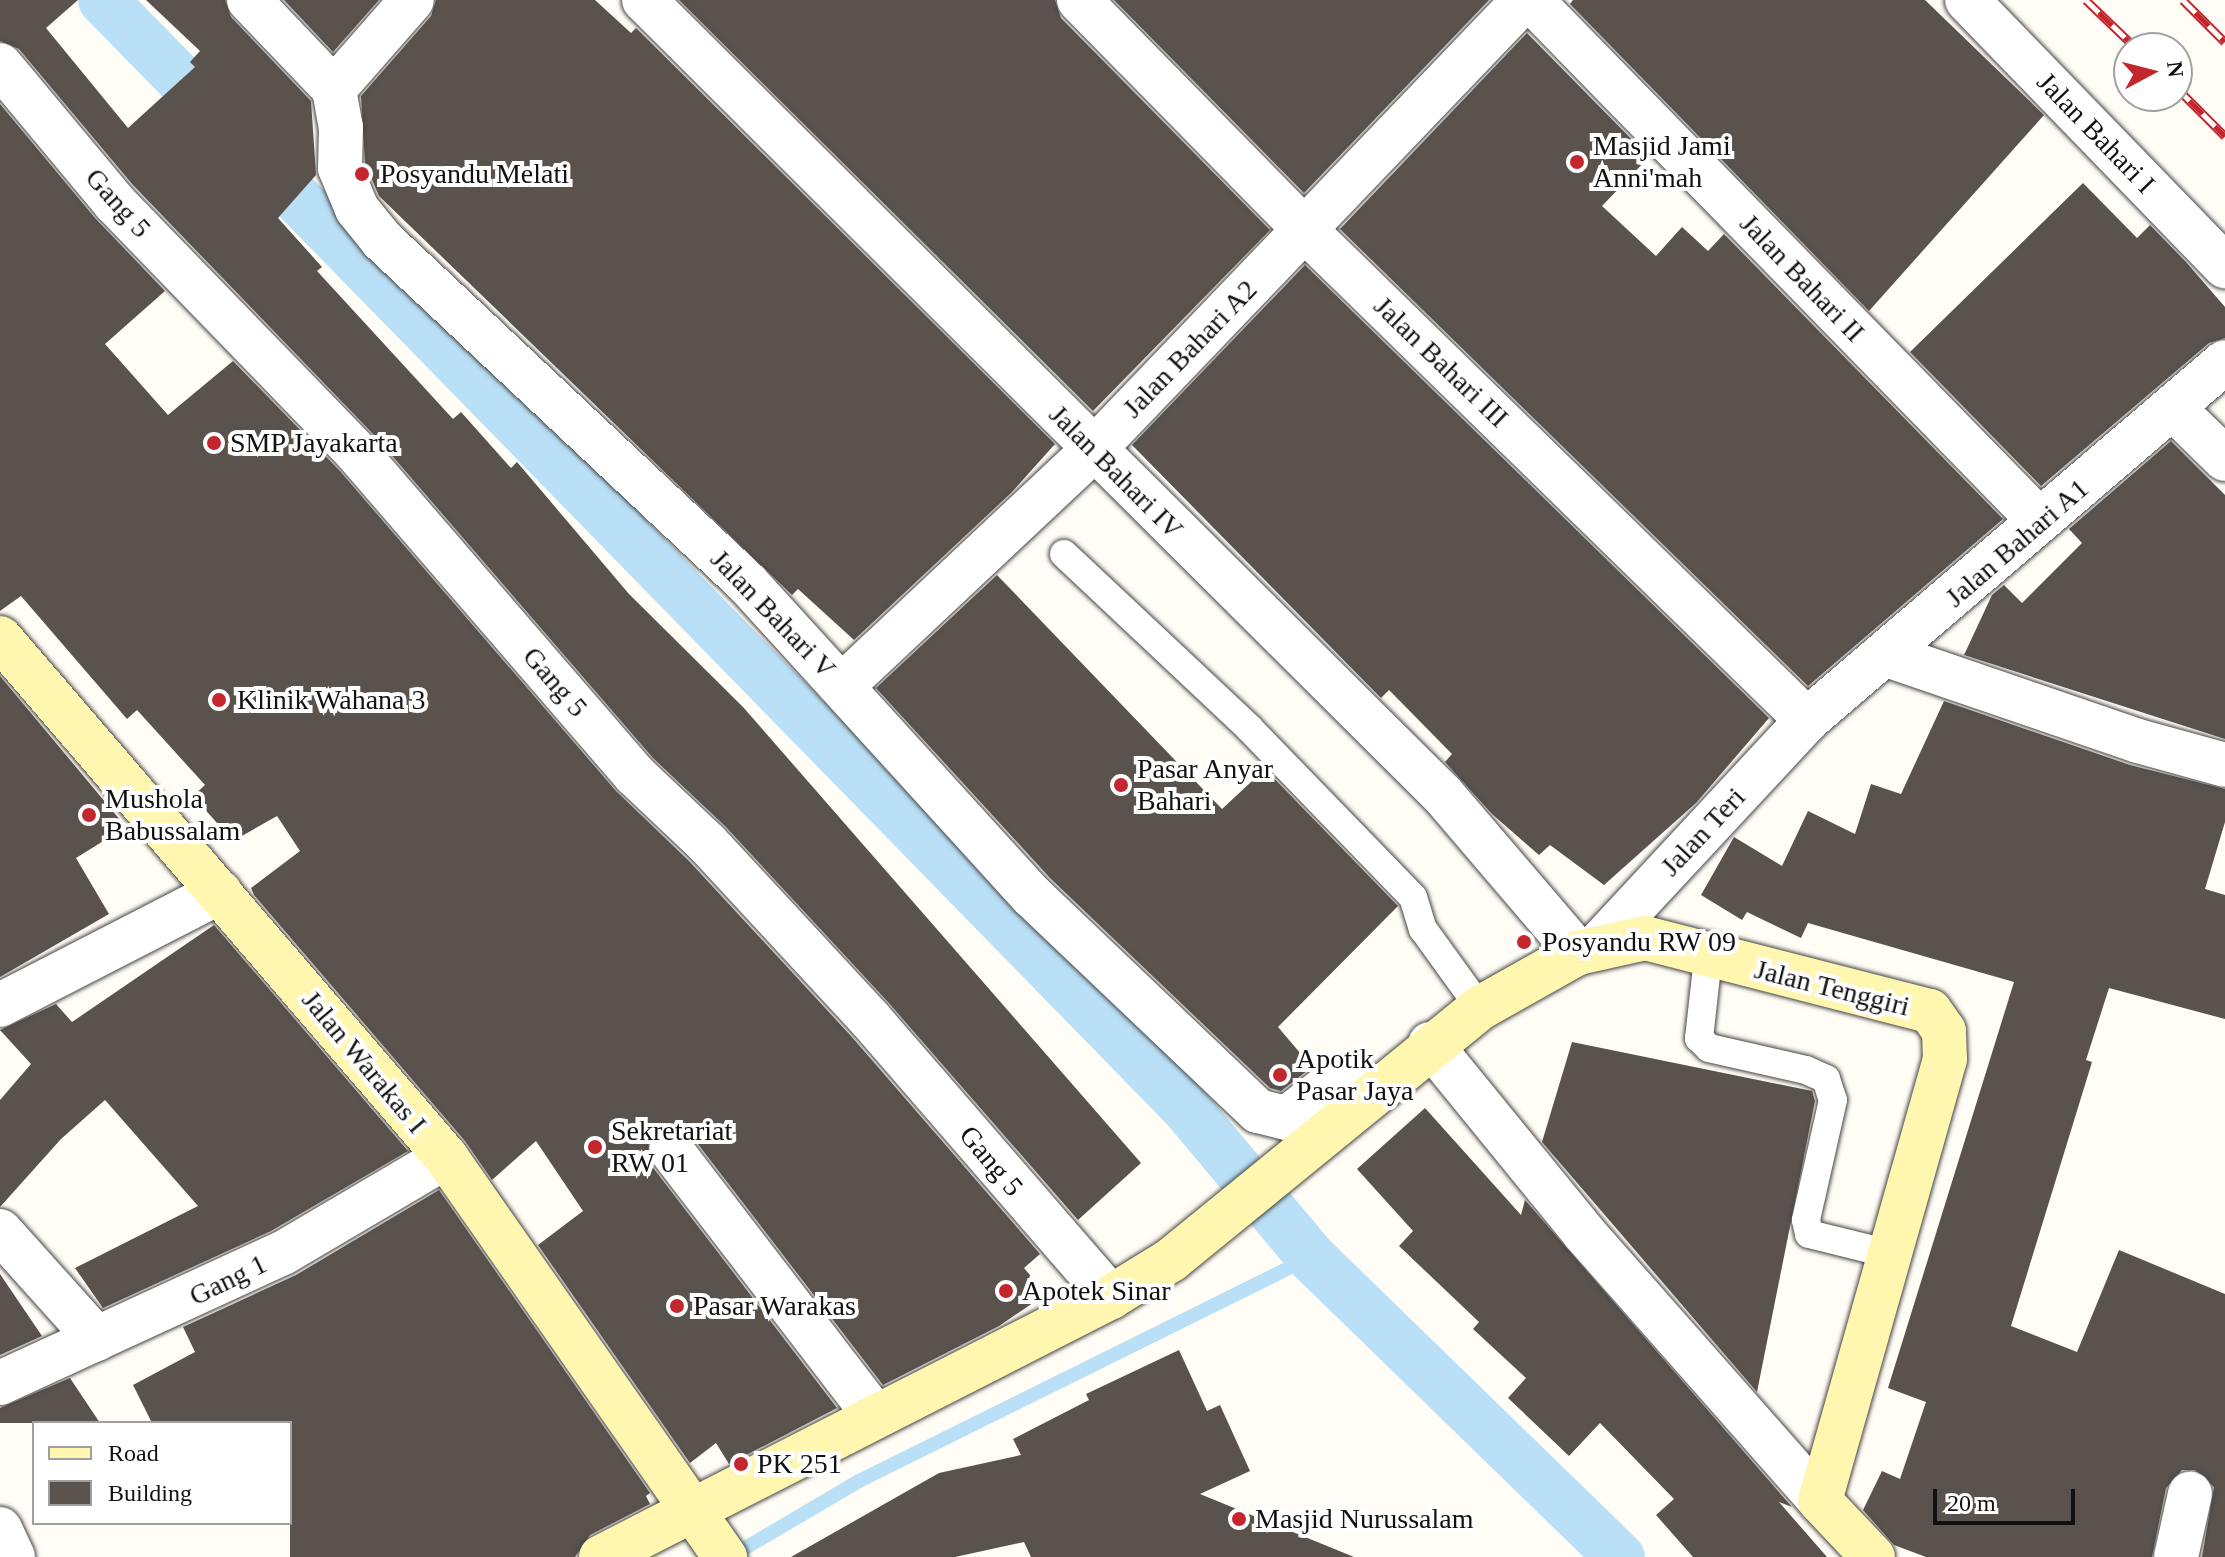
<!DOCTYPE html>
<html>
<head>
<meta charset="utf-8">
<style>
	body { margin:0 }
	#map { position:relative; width:2225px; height:1557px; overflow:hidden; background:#fffdf5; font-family:Georgia,serif }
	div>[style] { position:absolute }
	.stream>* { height:14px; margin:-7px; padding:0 7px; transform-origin:7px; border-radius:7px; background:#b9e0f7 }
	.canal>* { height:50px; margin:-25px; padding:0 25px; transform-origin:25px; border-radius:25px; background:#b9e0f7 }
	.building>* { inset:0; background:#5a524d }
	.roads { filter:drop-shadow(0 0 2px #444) drop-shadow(0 0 2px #444) }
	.lane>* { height:28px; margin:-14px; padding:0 14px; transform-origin:14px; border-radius:14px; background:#fff }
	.street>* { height:44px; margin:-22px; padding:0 22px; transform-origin:22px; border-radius:22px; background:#fff }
	.secondary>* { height:44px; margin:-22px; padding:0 22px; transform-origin:22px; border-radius:22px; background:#fff6b0 }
	.rail>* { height:9px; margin-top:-4.5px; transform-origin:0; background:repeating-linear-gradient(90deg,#fff 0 18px,#c4262e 0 36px); box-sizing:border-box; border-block:2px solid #c4262e }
	.dots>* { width:22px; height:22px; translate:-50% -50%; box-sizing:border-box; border:4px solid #fff; border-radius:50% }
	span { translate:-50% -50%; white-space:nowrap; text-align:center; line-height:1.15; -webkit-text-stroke:8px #fff; paint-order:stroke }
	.street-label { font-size:28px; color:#111 }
	.poi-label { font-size:28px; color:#111 }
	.left { translate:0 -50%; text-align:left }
	.legend { position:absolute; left:32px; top:1421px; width:260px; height:104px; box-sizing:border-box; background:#fff; border:2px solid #a0a0a0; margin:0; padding:10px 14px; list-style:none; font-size:24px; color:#111 }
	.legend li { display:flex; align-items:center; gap:16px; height:40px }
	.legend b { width:40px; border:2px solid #a0a0a0 }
	.north { position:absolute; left:2113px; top:32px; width:80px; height:80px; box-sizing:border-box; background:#fff; border:2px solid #a0a0a0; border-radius:50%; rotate:83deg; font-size:22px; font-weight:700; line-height:32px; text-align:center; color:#111 }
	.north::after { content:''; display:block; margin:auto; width:28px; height:36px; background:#c4262e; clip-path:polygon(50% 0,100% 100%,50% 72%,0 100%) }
	.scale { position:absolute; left:1933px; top:1489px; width:142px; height:36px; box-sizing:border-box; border:4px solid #111; border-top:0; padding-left:10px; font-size:24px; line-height:28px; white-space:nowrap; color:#111; -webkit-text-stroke:6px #fff; paint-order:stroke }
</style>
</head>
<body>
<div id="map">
	<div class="stream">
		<i style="left:730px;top:1557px;width:150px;rotate:-30.5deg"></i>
		<i style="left:859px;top:1481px;width:504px;rotate:-26.36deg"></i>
	</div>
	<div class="canal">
		<i style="left:103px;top:0;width:1549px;rotate:45.65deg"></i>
		<i style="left:1186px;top:1108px;width:194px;rotate:50deg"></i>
		<i style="left:1311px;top:1257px;width:431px;rotate:44.2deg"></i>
	</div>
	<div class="building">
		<i style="clip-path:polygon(0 0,78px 0,46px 28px,128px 128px,195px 67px,190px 62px,200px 51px,146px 0,225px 0,231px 17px,311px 101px,316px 175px,278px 218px,322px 267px,317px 271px,453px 419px,461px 412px,511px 468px,517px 462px,629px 594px,743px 707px,1141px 1163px,1078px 1220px,888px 1002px,725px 826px,653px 758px,376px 437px,133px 185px,19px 49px,0 41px)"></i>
		<i style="clip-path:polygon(284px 0,379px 0,333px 52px)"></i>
		<i style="clip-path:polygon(436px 0,595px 0,631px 33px,636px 28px,1055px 444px,1012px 492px,854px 640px,798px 589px,792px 595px,379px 196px,365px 163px,361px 96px,431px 16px)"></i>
		<i style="clip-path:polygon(679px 0,1055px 0,1061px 18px,1270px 230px,1093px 411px)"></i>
		<i style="clip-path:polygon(1114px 0,1489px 0,1304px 193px)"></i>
		<i style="clip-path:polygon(1573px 0,1925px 0,2044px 115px,1869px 311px,1570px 4px)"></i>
		<i style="clip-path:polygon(1527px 33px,1649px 157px,1602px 206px,1656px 256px,1682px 227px,1708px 251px,1724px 234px,2003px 519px,1808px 686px,1340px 229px)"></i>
		<i style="clip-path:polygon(0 104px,95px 218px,165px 291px,105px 344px,168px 415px,233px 361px,339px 470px,616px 791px,689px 861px,851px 1036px,1040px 1254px,1024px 1268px,1046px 1294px,999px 1326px,883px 1385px,691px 1135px,680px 1127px,656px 1130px,648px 1141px,651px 1165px,837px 1408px,729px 1464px,716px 1443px,690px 1463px,538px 1245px,583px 1211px,536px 1141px,492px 1180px,465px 1141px,254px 895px,251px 888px,300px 851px,277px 816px,233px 841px,193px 796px,205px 785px,137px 710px,127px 719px,21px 596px,0 611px)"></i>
		<i style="clip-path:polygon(2083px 183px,2137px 238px,2150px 225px,2186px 262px,2225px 307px,2225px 338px,2209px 343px,2041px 486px,1910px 352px)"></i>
		<i style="clip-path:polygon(1305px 265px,1769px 718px,1696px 803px,1604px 885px,1550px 845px,1539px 855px,1492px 814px,1445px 762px,1452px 754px,1389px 690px,1381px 698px,1132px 445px)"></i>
		<i style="clip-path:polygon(2171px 441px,2225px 495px,2225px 739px,1964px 655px,1992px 595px,2004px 585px,2022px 603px,2082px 543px,2069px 529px)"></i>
		<i style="clip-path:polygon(997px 575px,1222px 809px,1265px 769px,1398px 906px,1278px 1027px,1312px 1067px,1281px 1091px,1270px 1088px,1050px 878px,876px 688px)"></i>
		<i style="clip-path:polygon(0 676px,126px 827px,76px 858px,109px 914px,0 977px)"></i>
		<i style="clip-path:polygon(1944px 701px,2130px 765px,2225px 789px,2225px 822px,2205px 889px,2225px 895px,2225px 1019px,2109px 988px,2086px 1060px,2092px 1062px,2011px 1326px,2077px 1352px,2119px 1250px,2225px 1294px,2225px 1557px,2202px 1557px,2214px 1487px,2195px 1470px,2182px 1470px,2166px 1488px,2152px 1557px,1926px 1557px,1894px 1545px,1863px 1510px,1882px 1471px,1900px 1479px,1926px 1402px,1888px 1388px,2014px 982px,1808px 923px,1801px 938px,1747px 912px,1742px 920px,1701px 895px,1734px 837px,1782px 866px,1808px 811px,1855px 834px,1871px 784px,1901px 794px)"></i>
		<i style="clip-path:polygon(214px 925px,408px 1151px,271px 1231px,103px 1308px,75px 1268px,198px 1206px,105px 1100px,61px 1139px,0 1207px,0 1100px,31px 1064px,0 1030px,56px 1004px,72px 1022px)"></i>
		<i style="clip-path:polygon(1572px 1042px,1812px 1091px,1815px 1101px,1757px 1392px,1542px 1142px)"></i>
		<i style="clip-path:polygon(1425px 1108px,1521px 1215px,1525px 1200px,1792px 1507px,1779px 1502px,1827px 1557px,1693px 1557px,1656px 1515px,1674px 1499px,1600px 1423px,1569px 1456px,1508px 1398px,1526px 1378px,1473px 1329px,1479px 1322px,1399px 1246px,1413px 1231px,1357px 1169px)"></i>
		<i style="clip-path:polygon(439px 1190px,650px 1493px,646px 1496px,650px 1504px,590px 1535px,575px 1557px,290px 1557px,290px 1423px,152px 1423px,133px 1385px,195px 1352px,183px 1327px,296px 1275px)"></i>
		<i style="clip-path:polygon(0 1274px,42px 1336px,0 1355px)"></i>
		<i style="clip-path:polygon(1179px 1350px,1207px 1411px,1220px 1405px,1250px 1471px,1200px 1494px,1354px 1557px,1031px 1557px,1024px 1542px,955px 1557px,791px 1557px,939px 1473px,1021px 1455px,1013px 1439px,1089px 1400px,1086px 1394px)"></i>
		<i style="clip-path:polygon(70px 1378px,100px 1423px,0 1423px,0 1408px)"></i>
	</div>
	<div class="roads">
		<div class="lane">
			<i style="left:1064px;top:554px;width:254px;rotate:43.2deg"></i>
			<i style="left:1249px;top:728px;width:235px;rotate:45.9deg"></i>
			<i style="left:1413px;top:897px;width:34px;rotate:73deg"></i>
			<i style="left:1423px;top:929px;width:97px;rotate:54.2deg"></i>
			<i style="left:1708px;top:958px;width:81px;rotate:96.4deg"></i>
			<i style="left:1699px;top:1038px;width:14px;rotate:45deg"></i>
			<i style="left:1709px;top:1048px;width:99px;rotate:12.8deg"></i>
			<i style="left:1806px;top:1070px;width:22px;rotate:24deg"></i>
			<i style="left:1826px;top:1079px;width:22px;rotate:72deg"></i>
			<i style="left:1833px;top:1100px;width:123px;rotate:102.7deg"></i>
			<i style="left:1806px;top:1220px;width:14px;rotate:78deg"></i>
			<i style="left:1809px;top:1234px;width:83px;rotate:13.9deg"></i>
		</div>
		<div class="street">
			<i style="left:249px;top:0;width:123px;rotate:46.3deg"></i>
			<i style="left:334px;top:89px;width:39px;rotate:80deg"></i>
			<i style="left:341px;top:127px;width:41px;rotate:91.4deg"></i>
			<i style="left:340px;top:168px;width:44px;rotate:67.5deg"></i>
			<i style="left:357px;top:209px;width:40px;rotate:51deg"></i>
			<i style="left:382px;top:240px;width:501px;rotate:43.22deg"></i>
			<i style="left:747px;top:583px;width:423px;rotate:47.7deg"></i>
			<i style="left:1032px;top:896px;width:312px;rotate:43.6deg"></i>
			<i style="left:1258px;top:1111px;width:30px;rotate:14deg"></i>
			<i style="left:1287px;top:1118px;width:57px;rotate:-37.9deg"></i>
			<i style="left:1332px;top:1083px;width:45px;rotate:7.6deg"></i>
			<i style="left:644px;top:0;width:1127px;rotate:44.86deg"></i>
			<i style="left:1443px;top:795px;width:208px;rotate:49.5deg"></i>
			<i style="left:1079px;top:0;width:322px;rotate:45.5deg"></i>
			<i style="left:1305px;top:230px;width:702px;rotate:44.31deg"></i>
			<i style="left:1531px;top:0;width:728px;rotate:45.67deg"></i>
			<i style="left:1967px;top:0;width:371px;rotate:45.9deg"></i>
			<i style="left:0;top:65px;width:178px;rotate:50.2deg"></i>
			<i style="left:114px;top:202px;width:349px;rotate:45.9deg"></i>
			<i style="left:357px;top:453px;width:425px;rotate:49.2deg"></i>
			<i style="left:635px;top:775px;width:99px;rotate:43.4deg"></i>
			<i style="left:707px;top:843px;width:240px;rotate:47.2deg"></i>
			<i style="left:870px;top:1019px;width:368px;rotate:49.1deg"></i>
			<i style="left:334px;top:89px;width:118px;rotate:-48.8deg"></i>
			<i style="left:2173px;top:408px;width:73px;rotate:44.4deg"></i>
			<i style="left:1887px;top:655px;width:265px;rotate:18.9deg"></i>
			<i style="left:2138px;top:741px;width:90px;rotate:15.4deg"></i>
			<i style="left:843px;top:685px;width:345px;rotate:-43.2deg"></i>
			<i style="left:1094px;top:449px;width:622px;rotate:-46.24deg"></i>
			<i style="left:1599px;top:944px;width:306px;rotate:-47.1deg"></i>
			<i style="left:1807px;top:720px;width:550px;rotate:-40.58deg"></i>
			<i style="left:0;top:1005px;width:247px;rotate:-27.2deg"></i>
			<i style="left:1430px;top:1044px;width:244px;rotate:50.8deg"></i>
			<i style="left:1584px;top:1233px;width:357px;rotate:48.6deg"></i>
			<i style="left:671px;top:1150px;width:334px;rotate:52.5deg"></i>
			<i style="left:0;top:1231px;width:145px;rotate:48.1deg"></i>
			<i style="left:0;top:1383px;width:311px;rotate:-24.7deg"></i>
			<i style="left:283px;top:1253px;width:189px;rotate:-30.5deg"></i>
			<i style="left:0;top:1529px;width:31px;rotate:65deg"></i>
			<i style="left:2176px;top:1557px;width:65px;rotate:-77.5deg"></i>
		</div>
		<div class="secondary">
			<i style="left:0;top:638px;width:684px;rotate:49.33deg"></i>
			<i style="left:446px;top:1157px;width:488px;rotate:55.1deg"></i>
			<i style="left:601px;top:1557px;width:572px;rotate:-27.01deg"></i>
			<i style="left:1111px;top:1297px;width:70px;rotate:-31.7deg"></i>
			<i style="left:1171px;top:1260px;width:399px;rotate:-39.2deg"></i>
			<i style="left:1480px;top:1008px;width:112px;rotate:-29.3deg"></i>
			<i style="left:1578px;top:953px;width:69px;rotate:-12.6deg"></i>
			<i style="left:1645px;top:938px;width:294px;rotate:14.4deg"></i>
			<i style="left:1930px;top:1011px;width:24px;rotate:55deg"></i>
			<i style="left:1944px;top:1031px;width:28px;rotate:88deg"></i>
			<i style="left:1945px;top:1059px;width:459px;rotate:105.8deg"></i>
			<i style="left:1820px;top:1501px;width:77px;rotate:46.6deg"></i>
		</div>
	</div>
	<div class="rail">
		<i style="left:2086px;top:0;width:69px;rotate:43.8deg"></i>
		<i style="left:2183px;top:0;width:59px;rotate:45deg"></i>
		<i style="left:2177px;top:88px;width:68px;rotate:45deg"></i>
	</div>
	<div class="dots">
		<i style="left:1577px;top:162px;background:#c4262e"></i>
		<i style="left:362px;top:174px;background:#c4262e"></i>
		<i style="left:214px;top:443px;background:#c4262e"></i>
		<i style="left:219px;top:700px;background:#c4262e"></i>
		<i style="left:1121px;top:785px;background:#c4262e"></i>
		<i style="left:89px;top:815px;background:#c4262e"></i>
		<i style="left:1524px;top:942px;background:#c4262e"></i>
		<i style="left:1280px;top:1075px;background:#c4262e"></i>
		<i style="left:595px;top:1147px;background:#c4262e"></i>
		<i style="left:1006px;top:1291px;background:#c4262e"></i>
		<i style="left:677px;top:1306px;background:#c4262e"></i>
		<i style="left:741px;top:1464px;background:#c4262e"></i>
		<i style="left:1239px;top:1519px;background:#c4262e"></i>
	</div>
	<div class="street-label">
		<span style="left:2096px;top:133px;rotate:46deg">Jalan Bahari I</span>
		<span style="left:118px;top:203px;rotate:48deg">Gang 5</span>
		<span style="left:1802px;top:278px;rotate:46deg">Jalan Bahari II</span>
		<span style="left:1190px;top:349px;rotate:-46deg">Jalan Bahari A2</span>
		<span style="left:1441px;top:362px;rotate:44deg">Jalan Bahari III</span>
		<span style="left:1116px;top:472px;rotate:45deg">Jalan Bahari IV</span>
		<span style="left:2017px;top:543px;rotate:-41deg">Jalan Bahari A1</span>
		<span style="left:773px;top:614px;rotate:46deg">Jalan Bahari V</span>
		<span style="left:555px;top:682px;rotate:49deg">Gang 5</span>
		<span style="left:1703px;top:832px;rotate:-47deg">Jalan Teri</span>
		<span style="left:1832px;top:988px;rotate:14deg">Jalan Tenggiri</span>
		<span style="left:364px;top:1062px;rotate:50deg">Jalan Warakas I</span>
		<span style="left:991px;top:1161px;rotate:50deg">Gang 5</span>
		<span style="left:228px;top:1280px;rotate:-26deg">Gang 1</span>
	</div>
	<div class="poi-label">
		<span class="left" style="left:1593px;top:162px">Masjid Jami<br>Anni'mah</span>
		<span class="left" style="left:380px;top:174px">Posyandu Melati</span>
		<span class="left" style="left:230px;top:443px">SMP Jayakarta</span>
		<span class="left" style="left:237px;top:700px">Klinik Wahana 3</span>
		<span class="left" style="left:1137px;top:785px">Pasar Anyar<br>Bahari</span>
		<span class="left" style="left:105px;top:815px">Mushola<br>Babussalam</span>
		<span class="left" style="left:1542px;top:942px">Posyandu RW 09</span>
		<span class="left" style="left:1296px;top:1075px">Apotik<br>Pasar Jaya</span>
		<span class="left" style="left:611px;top:1147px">Sekretariat<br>RW 01</span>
		<span class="left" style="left:1022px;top:1291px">Apotek Sinar</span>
		<span class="left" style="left:693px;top:1306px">Pasar Warakas</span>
		<span class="left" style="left:757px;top:1464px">PK 251</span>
		<span class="left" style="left:1255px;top:1519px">Masjid Nurussalam</span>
	</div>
	<ul class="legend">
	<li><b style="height:10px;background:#fff6b0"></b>Road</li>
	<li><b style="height:22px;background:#5a524d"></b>Building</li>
	</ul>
	<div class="north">N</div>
	<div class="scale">20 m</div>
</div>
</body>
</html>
